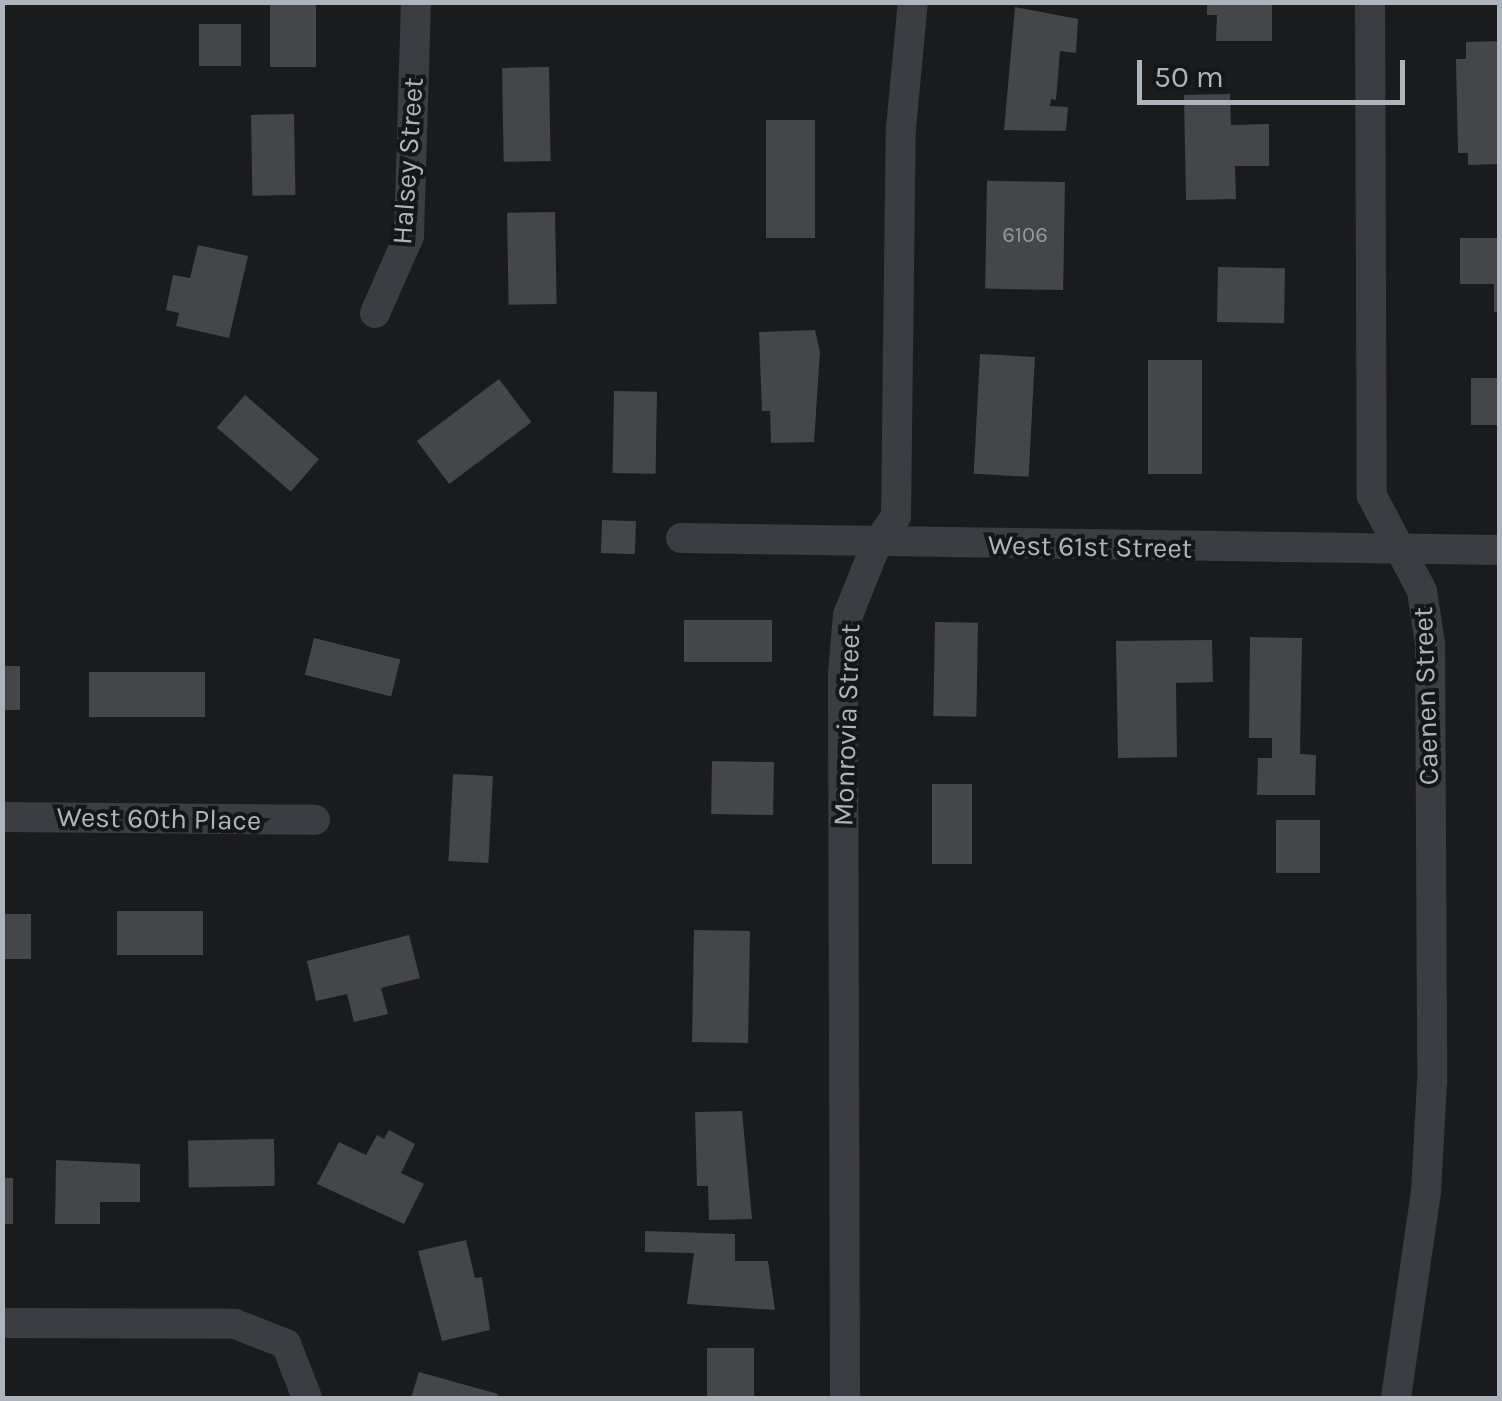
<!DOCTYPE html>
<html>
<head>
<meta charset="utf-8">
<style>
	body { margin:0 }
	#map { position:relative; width:1502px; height:1401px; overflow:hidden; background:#1a1b1d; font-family:Karla,sans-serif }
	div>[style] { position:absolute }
	.building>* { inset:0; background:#44464a; transform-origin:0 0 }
	.minor>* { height:30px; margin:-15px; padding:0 15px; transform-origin:15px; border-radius:15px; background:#3b3d42 }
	span { translate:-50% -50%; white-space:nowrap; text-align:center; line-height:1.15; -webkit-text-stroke:8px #151618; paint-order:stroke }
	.number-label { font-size:22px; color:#9299a0 }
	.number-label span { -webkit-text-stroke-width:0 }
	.street-label { font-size:28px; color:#acb5bd }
	.frame { position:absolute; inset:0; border:5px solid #acb5bd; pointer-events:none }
	.scale { position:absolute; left:1137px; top:60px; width:268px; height:45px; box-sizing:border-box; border:5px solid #acb5bd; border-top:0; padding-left:12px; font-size:30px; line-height:35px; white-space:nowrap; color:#acb5bd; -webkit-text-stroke:8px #151618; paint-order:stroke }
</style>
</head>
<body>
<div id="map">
	<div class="building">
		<i style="left:270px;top:2px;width:46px;height:65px"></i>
		<i style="clip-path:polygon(1207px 2px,1272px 2px,1272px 41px,1216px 41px,1217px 15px,1207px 15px)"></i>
		<i style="clip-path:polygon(1015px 7px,1078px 19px,1076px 53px,1060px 51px,1056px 100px,1051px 99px,1050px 106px,1068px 107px,1066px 131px,1004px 130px)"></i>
		<i style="left:199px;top:24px;width:42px;height:42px"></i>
		<i style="clip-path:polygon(1500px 41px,1500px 164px,1468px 165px,1468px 153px,1458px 153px,1456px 59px,1466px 59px,1466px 42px)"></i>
		<i style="left:549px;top:67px;width:94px;height:47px;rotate:89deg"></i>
		<i style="clip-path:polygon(1230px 94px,1231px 125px,1269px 124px,1269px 166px,1235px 166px,1236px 199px,1186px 200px,1184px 95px)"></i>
		<i style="left:294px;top:114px;width:81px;height:43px;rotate:89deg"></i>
		<i style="left:766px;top:120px;width:49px;height:118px"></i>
		<i style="left:1065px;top:182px;width:108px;height:78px;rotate:91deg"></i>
		<i style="left:555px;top:212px;width:92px;height:48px;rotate:89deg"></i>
		<i style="clip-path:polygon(1460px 238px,1500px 238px,1500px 312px,1494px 312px,1494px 284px,1460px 284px)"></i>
		<i style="clip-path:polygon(198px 245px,248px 256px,229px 338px,176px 326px,179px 313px,166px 310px,173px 275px,190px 278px)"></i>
		<i style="left:1218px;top:267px;width:67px;height:55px;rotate:1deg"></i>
		<i style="clip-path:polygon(815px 330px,820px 352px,814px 442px,771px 443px,770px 411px,762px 411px,759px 332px)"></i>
		<i style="left:980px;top:354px;width:55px;height:120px;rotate:3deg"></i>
		<i style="left:1148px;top:360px;width:54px;height:114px"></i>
		<i style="left:1471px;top:378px;width:29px;height:47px"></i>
		<i style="left:499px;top:379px;width:54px;height:103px;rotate:53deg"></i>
		<i style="left:614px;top:391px;width:43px;height:82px;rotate:1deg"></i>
		<i style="left:245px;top:395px;width:98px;height:43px;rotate:41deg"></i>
		<i style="left:602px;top:520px;width:34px;height:33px;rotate:2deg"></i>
		<i style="left:684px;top:620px;width:88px;height:42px"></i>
		<i style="left:935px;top:622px;width:43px;height:94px;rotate:1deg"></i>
		<i style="clip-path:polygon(1250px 637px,1302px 638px,1300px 754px,1316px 755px,1315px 795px,1257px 795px,1258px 758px,1272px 758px,1272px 738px,1249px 738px)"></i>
		<i style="left:314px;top:638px;width:89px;height:38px;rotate:14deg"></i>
		<i style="clip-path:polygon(1212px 640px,1213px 682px,1176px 683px,1177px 757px,1118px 758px,1116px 641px)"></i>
		<i style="left:2px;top:666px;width:18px;height:44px"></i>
		<i style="left:89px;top:672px;width:116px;height:45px"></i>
		<i style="left:712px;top:761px;width:62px;height:53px;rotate:1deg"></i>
		<i style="left:453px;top:774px;width:40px;height:87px;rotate:3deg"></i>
		<i style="left:932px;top:784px;width:40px;height:80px"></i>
		<i style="left:1276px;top:820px;width:44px;height:53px"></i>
		<i style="left:117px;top:911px;width:86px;height:44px"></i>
		<i style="left:2px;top:914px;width:29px;height:45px"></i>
		<i style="left:694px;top:930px;width:56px;height:112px;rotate:1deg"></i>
		<i style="clip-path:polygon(409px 935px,420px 978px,381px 988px,388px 1014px,354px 1022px,347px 994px,316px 1001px,307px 961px)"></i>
		<i style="clip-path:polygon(742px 1111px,752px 1219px,709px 1220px,708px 1186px,697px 1186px,695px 1112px)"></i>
		<i style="clip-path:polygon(389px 1130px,415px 1144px,401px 1173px,424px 1184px,404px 1224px,317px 1184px,339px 1142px,366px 1155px,377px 1135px,384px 1139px)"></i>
		<i style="left:274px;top:1139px;width:47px;height:86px;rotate:89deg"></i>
		<i style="clip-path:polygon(56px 1160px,140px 1164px,140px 1202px,100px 1202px,100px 1224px,55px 1224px)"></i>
		<i style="left:2px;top:1178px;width:11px;height:46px"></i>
		<i style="clip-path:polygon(645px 1231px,735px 1234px,735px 1261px,768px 1261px,775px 1310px,687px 1304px,694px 1253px,645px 1252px)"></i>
		<i style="clip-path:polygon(466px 1240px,475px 1278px,482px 1277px,490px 1330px,442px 1341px,418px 1251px)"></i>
		<i style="left:754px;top:1348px;width:50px;height:47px;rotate:90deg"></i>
		<i style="clip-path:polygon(419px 1372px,498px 1394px,497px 1398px,411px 1398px)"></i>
	</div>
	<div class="minor">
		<i style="left:1370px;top:2px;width:494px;rotate:89.8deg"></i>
		<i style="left:1372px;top:496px;width:107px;rotate:62.2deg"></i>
		<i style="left:1422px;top:591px;width:54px;rotate:81.4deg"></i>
		<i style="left:1430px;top:644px;width:438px;rotate:89.7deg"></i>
		<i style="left:1432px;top:1082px;width:110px;rotate:93.1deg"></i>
		<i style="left:1426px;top:1192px;width:208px;rotate:98.3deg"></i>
		<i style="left:375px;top:313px;width:84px;rotate:-66.2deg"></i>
		<i style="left:409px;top:236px;width:234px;rotate:-88.3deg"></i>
		<i style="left:681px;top:538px;width:819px;rotate:0.84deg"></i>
		<i style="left:2px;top:817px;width:313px;rotate:0.5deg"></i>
		<i style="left:2px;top:1323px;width:233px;rotate:0.2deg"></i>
		<i style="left:235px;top:1324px;width:55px;rotate:21.4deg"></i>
		<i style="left:286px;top:1344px;width:58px;rotate:68.7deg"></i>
		<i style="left:845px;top:1398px;width:725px;rotate:-90.16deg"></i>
		<i style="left:843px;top:673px;width:58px;rotate:-85.1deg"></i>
		<i style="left:848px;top:615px;width:75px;rotate:-68.2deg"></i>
		<i style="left:876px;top:545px;width:35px;rotate:-55deg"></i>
		<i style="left:896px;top:516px;width:388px;rotate:-89.3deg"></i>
		<i style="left:901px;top:128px;width:127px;rotate:-84.6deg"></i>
	</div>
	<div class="number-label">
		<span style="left:1025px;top:236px">6106</span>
	</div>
	<div class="street-label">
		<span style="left:408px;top:161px;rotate:-86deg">Halsey Street</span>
		<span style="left:1090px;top:547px;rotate:1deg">West 61st Street</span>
		<span style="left:1426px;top:696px;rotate:-92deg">Caenen Street</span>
		<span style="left:847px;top:725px;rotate:-88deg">Monrovia Street</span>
		<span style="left:159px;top:819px;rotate:1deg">West 60th Place</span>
	</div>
	<div class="frame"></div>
	<div class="scale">50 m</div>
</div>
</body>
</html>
